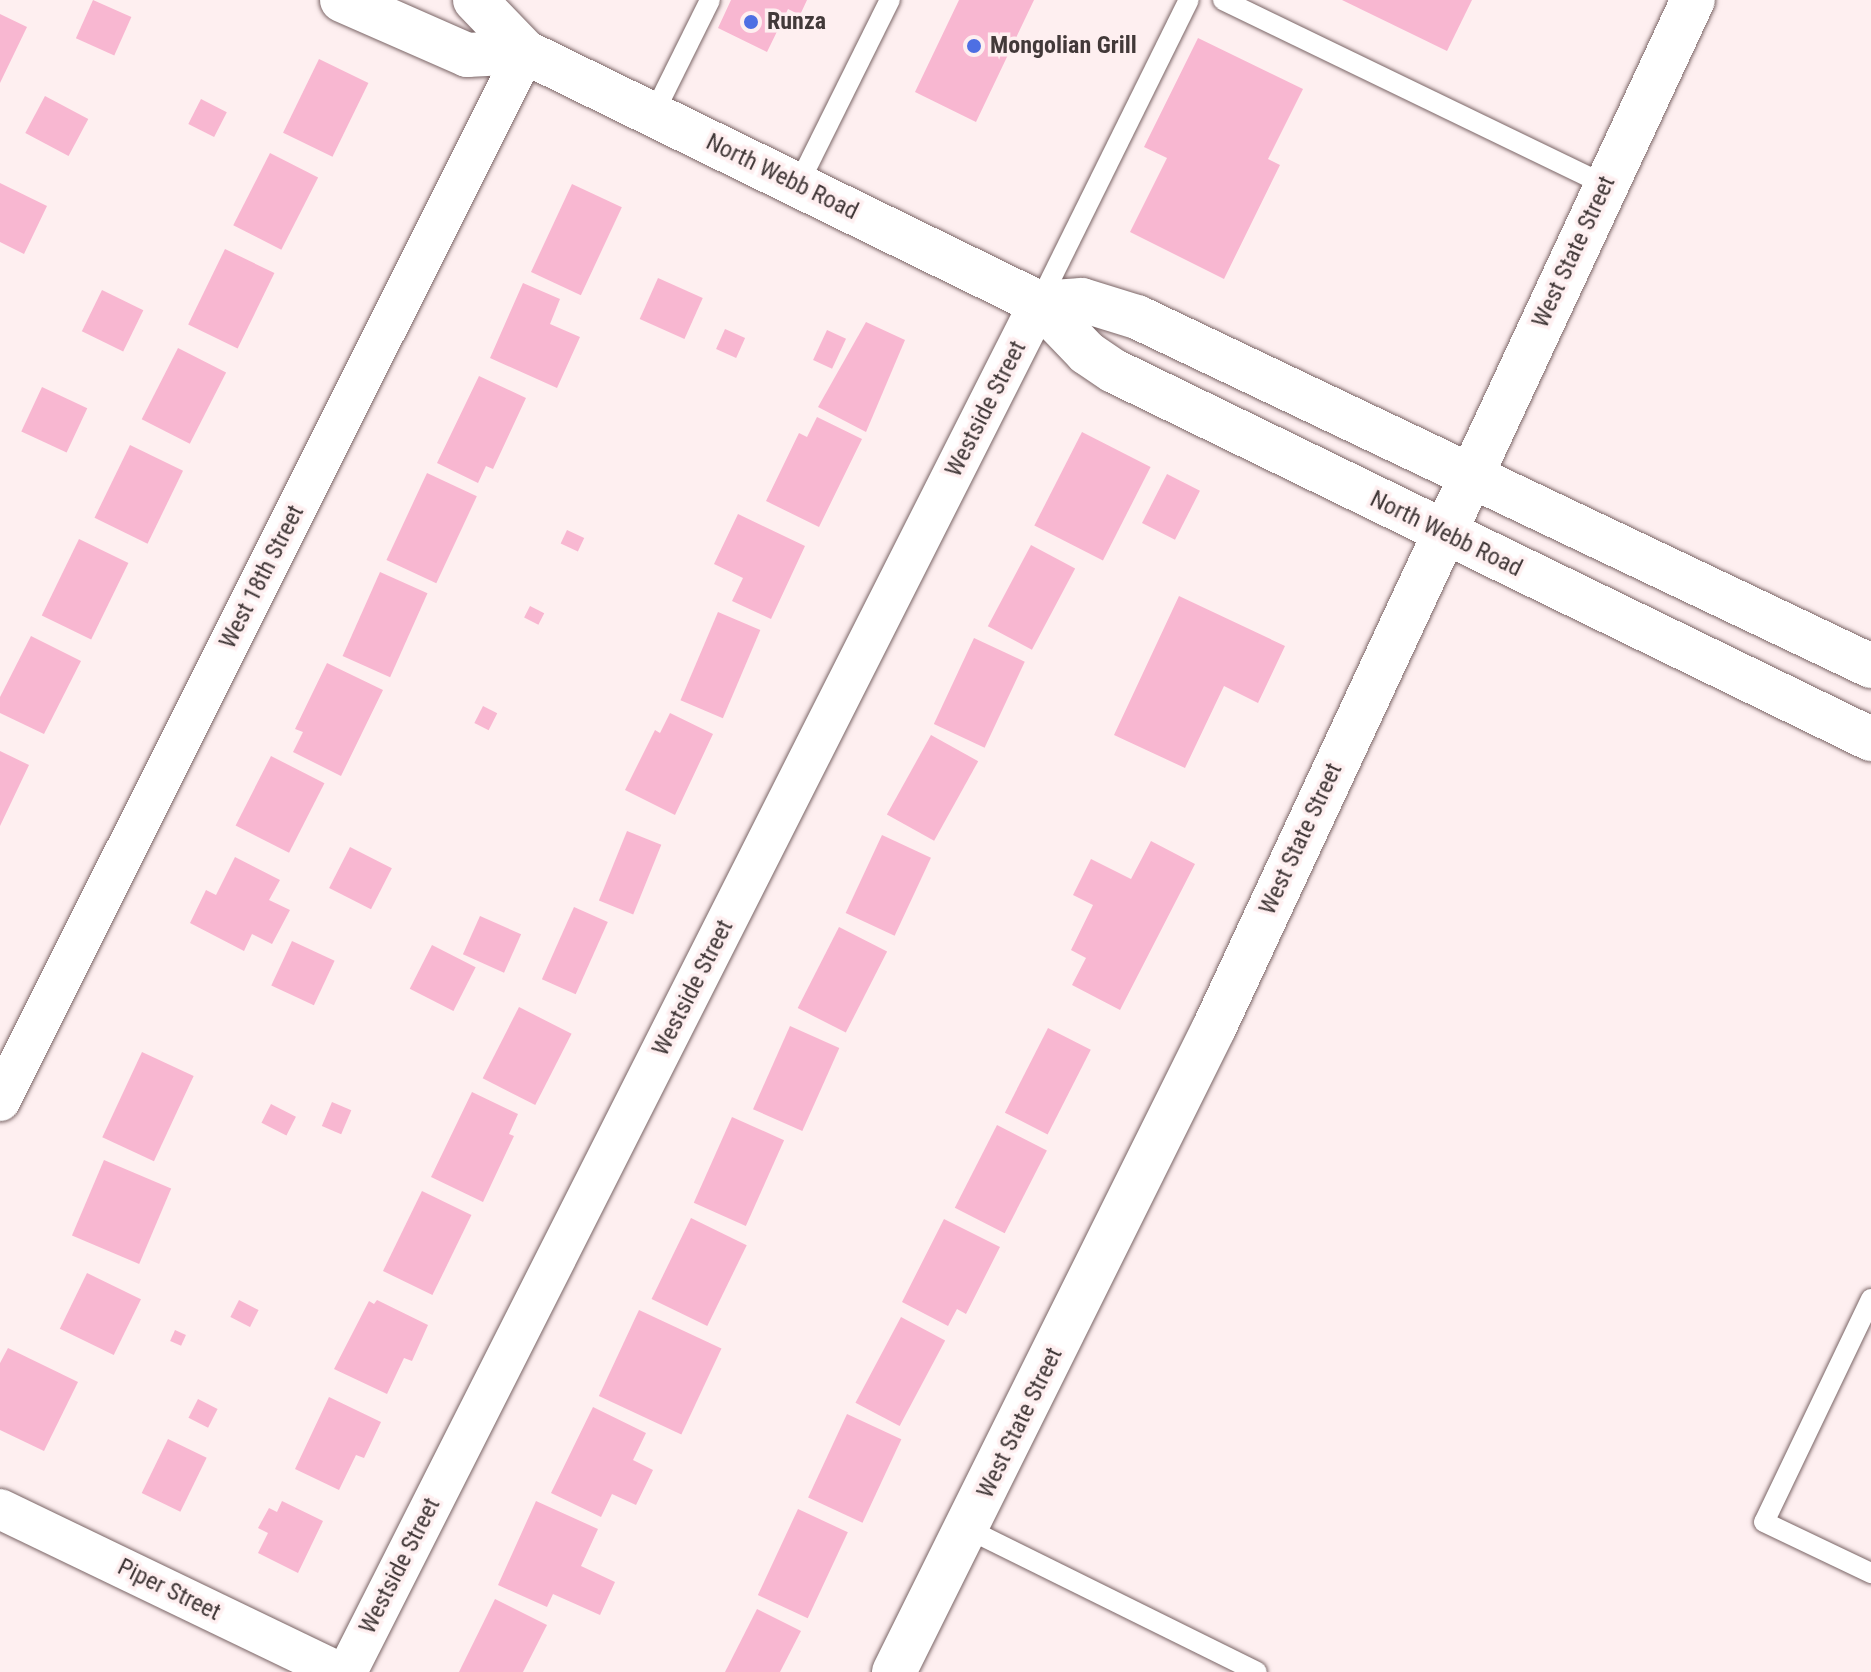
<!DOCTYPE html>
<html>
<head>
<meta charset="utf-8">
<style>
	body { margin:0 }
	#map { position:relative; width:1871px; height:1672px; overflow:hidden; background:#feeff0; font-family:"Roboto Condensed",sans-serif }
	div>[style] { position:absolute }
	.building>* { inset:0; background:#f8b7d1; transform-origin:0 0 }
	.roads { filter:drop-shadow(0 0 2px #7a6566) drop-shadow(0 0 2px #7a6566) }
	.service>* { height:20px; margin:-10px; padding:0 10px; transform-origin:10px; border-radius:10px; background:#fff }
	.minor>* { height:40px; margin:-20px; padding:0 20px; transform-origin:20px; border-radius:20px; background:#fff }
	.tertiary>* { height:44px; margin:-22px; padding:0 22px; transform-origin:22px; border-radius:22px; background:#fff }
	.secondary>* { height:44px; margin:-22px; padding:0 22px; transform-origin:22px; border-radius:22px; background:#fff }
	.dots>* { width:22px; height:22px; translate:-50% -50%; box-sizing:border-box; border:4px solid #feeff0; border-radius:50% }
	span { translate:-50% -50%; white-space:nowrap; text-align:center; line-height:1.15; -webkit-text-stroke:7px #feeff0; paint-order:stroke }
	.poi-label { font-size:24px; color:#423939; font-weight:700 }
	.left { translate:0 -50%; text-align:left }
	.street-label { font-size:24px; color:#423939 }
</style>
</head>
<body>
<div id="map">
	<div class="building">
		<i style="left:93px;top:0;width:42px;height:42px;rotate:24deg"></i>
		<i style="clip-path:polygon(731px 0,807px 0,800px 15px,788px 9px,767px 52px,718px 28px)"></i>
		<i style="clip-path:polygon(959px 0,1034px 0,976px 122px,915px 92px)"></i>
		<i style="clip-path:polygon(1342px 0,1472px 0,1447px 51px)"></i>
		<i style="clip-path:polygon(0 14px,27px 27px,0 83px)"></i>
		<i style="clip-path:polygon(1198px 38px,1303px 89px,1268px 159px,1280px 165px,1224px 279px,1130px 232px,1167px 158px,1144px 147px)"></i>
		<i style="left:319px;top:59px;width:55px;height:82px;rotate:26deg"></i>
		<i style="left:45px;top:96px;width:49px;height:42px;rotate:28deg"></i>
		<i style="left:201px;top:99px;width:29px;height:28px;rotate:27deg"></i>
		<i style="left:270px;top:153px;width:54px;height:81px;rotate:27deg"></i>
		<i style="clip-path:polygon(0 183px,47px 206px,24px 254px,0 242px)"></i>
		<i style="left:572px;top:184px;width:55px;height:97px;rotate:25deg"></i>
		<i style="left:225px;top:249px;width:55px;height:84px;rotate:26deg"></i>
		<i style="left:658px;top:278px;width:49px;height:45px;rotate:24deg"></i>
		<i style="clip-path:polygon(523px 283px,560px 299px,550px 324px,580px 337px,557px 388px,490px 358px)"></i>
		<i style="left:102px;top:290px;width:46px;height:46px;rotate:26deg"></i>
		<i style="clip-path:polygon(866px 322px,905px 340px,866px 432px,818px 407px)"></i>
		<i style="left:725px;top:329px;width:22px;height:22px;rotate:24deg"></i>
		<i style="left:827px;top:330px;width:21px;height:33px;rotate:25deg"></i>
		<i style="left:178px;top:348px;width:54px;height:80px;rotate:27deg"></i>
		<i style="clip-path:polygon(479px 376px,526px 398px,493px 469px,486px 466px,478px 483px,437px 463px)"></i>
		<i style="left:42px;top:387px;width:50px;height:49px;rotate:25deg"></i>
		<i style="clip-path:polygon(817px 417px,862px 439px,819px 527px,766px 501px,799px 433px,807px 437px)"></i>
		<i style="left:1082px;top:432px;width:77px;height:105px;rotate:27deg"></i>
		<i style="left:130px;top:445px;width:59px;height:81px;rotate:26deg"></i>
		<i style="left:427px;top:473px;width:55px;height:96px;rotate:25deg"></i>
		<i style="left:1167px;top:474px;width:37px;height:55px;rotate:27deg"></i>
		<i style="clip-path:polygon(738px 514px,805px 546px,771px 619px,732px 601px,743px 578px,714px 564px)"></i>
		<i style="left:567px;top:530px;width:19px;height:15px;rotate:25deg"></i>
		<i style="left:79px;top:539px;width:55px;height:85px;rotate:26deg"></i>
		<i style="left:1031px;top:545px;width:50px;height:92px;rotate:28deg"></i>
		<i style="left:380px;top:572px;width:52px;height:92px;rotate:24deg"></i>
		<i style="clip-path:polygon(1179px 596px,1285px 646px,1258px 703px,1224px 686px,1185px 768px,1114px 735px)"></i>
		<i style="left:530px;top:606px;width:16px;height:13px;rotate:27deg"></i>
		<i style="left:718px;top:612px;width:46px;height:96px;rotate:23deg"></i>
		<i style="clip-path:polygon(31px 636px,81px 661px,44px 734px,0 713px,0 697px)"></i>
		<i style="left:974px;top:638px;width:56px;height:95px;rotate:25deg"></i>
		<i style="clip-path:polygon(327px 663px,383px 690px,341px 776px,293px 752px,303px 732px,295px 729px)"></i>
		<i style="left:483px;top:706px;width:16px;height:19px;rotate:27deg"></i>
		<i style="clip-path:polygon(670px 713px,713px 734px,675px 815px,625px 790px,655px 730px,660px 733px)"></i>
		<i style="left:931px;top:735px;width:54px;height:91px;rotate:29deg"></i>
		<i style="clip-path:polygon(0 751px,29px 765px,0 826px)"></i>
		<i style="left:271px;top:756px;width:60px;height:78px;rotate:27deg"></i>
		<i style="left:627px;top:831px;width:37px;height:75px;rotate:22deg"></i>
		<i style="left:882px;top:835px;width:54px;height:86px;rotate:25deg"></i>
		<i style="clip-path:polygon(1151px 841px,1195px 864px,1120px 1010px,1072px 985px,1086px 958px,1071px 950px,1093px 905px,1073px 895px,1091px 859px,1131px 879px)"></i>
		<i style="left:350px;top:847px;width:47px;height:46px;rotate:27deg"></i>
		<i style="clip-path:polygon(235px 857px,280px 880px,269px 900px,290px 910px,272px 944px,252px 934px,244px 951px,190px 923px,206px 890px,216px 895px)"></i>
		<i style="left:574px;top:907px;width:37px;height:79px;rotate:24deg"></i>
		<i style="left:480px;top:916px;width:45px;height:42px;rotate:24deg"></i>
		<i style="left:839px;top:927px;width:54px;height:91px;rotate:27deg"></i>
		<i style="left:292px;top:941px;width:47px;height:49px;rotate:25deg"></i>
		<i style="left:432px;top:945px;width:49px;height:49px;rotate:27deg"></i>
		<i style="left:519px;top:1007px;width:59px;height:80px;rotate:27deg"></i>
		<i style="left:790px;top:1026px;width:54px;height:91px;rotate:24deg"></i>
		<i style="left:1048px;top:1028px;width:48px;height:95px;rotate:27deg"></i>
		<i style="left:142px;top:1052px;width:57px;height:94px;rotate:25deg"></i>
		<i style="clip-path:polygon(472px 1092px,518px 1114px,509px 1134px,514px 1136px,483px 1202px,431px 1177px)"></i>
		<i style="left:332px;top:1102px;width:21px;height:26px;rotate:23deg"></i>
		<i style="left:271px;top:1104px;width:28px;height:21px;rotate:27deg"></i>
		<i style="left:732px;top:1117px;width:57px;height:94px;rotate:24deg"></i>
		<i style="left:997px;top:1125px;width:56px;height:93px;rotate:27deg"></i>
		<i style="left:104px;top:1160px;width:73px;height:82px;rotate:23deg"></i>
		<i style="left:422px;top:1191px;width:55px;height:89px;rotate:26deg"></i>
		<i style="left:691px;top:1218px;width:62px;height:90px;rotate:26deg"></i>
		<i style="clip-path:polygon(944px 1219px,1000px 1247px,966px 1314px,957px 1309px,948px 1326px,902px 1302px)"></i>
		<i style="left:87px;top:1273px;width:60px;height:62px;rotate:26deg"></i>
		<i style="left:239px;top:1300px;width:22px;height:19px;rotate:27deg"></i>
		<i style="clip-path:polygon(377px 1300px,428px 1325px,412px 1361px,404px 1358px,387px 1394px,334px 1369px,369px 1301px,374px 1304px)"></i>
		<i style="left:639px;top:1310px;width:91px;height:95px;rotate:25deg"></i>
		<i style="left:901px;top:1317px;width:50px;height:97px;rotate:28deg"></i>
		<i style="left:175px;top:1330px;width:12px;height:12px;rotate:24deg"></i>
		<i style="clip-path:polygon(8px 1348px,78px 1382px,44px 1451px,0 1430px,0 1363px)"></i>
		<i style="clip-path:polygon(329px 1397px,381px 1422px,364px 1458px,356px 1455px,339px 1490px,295px 1469px)"></i>
		<i style="left:198px;top:1399px;width:22px;height:21px;rotate:27deg"></i>
		<i style="clip-path:polygon(593px 1407px,646px 1433px,633px 1460px,653px 1470px,636px 1505px,612px 1494px,601px 1517px,551px 1493px)"></i>
		<i style="left:847px;top:1414px;width:60px;height:92px;rotate:25deg"></i>
		<i style="left:168px;top:1439px;width:43px;height:60px;rotate:26deg"></i>
		<i style="clip-path:polygon(282px 1501px,323px 1521px,298px 1573px,258px 1553px,268px 1533px,258px 1528px,269px 1508px,277px 1512px)"></i>
		<i style="clip-path:polygon(536px 1501px,598px 1529px,581px 1566px,615px 1582px,600px 1615px,553px 1594px,547px 1607px,498px 1585px)"></i>
		<i style="left:798px;top:1509px;width:55px;height:95px;rotate:25deg"></i>
		<i style="clip-path:polygon(495px 1599px,547px 1625px,523px 1672px,459px 1672px)"></i>
		<i style="clip-path:polygon(757px 1609px,801px 1631px,780px 1672px,725px 1672px)"></i>
	</div>
	<div class="roads">
		<div class="service">
			<i style="left:1223px;top:0;width:424px;rotate:25.8deg"></i>
			<i style="left:653px;top:115px;width:128px;rotate:-63.6deg"></i>
			<i style="left:798px;top:185px;width:207px;rotate:-63.6deg"></i>
			<i style="left:1039px;top:303px;width:338px;rotate:-63.7deg"></i>
			<i style="left:1871px;top:1299px;width:247px;rotate:115.6deg"></i>
			<i style="left:1764px;top:1522px;width:119px;rotate:25.5deg"></i>
			<i style="left:968px;top:1529px;width:322px;rotate:26.3deg"></i>
		</div>
		<div class="minor">
			<i style="left:0;top:1101px;width:1173px;rotate:-63.41deg"></i>
			<i style="left:0;top:1509px;width:376px;rotate:25.7deg"></i>
			<i style="left:347px;top:1672px;width:1534px;rotate:-63.18deg"></i>
		</div>
		<div class="tertiary">
			<i style="left:894px;top:1672px;width:719px;rotate:-63.58deg"></i>
			<i style="left:1214px;top:1028px;width:1134px;rotate:-65.02deg"></i>
		</div>
		<div class="secondary">
			<i style="left:342px;top:0;width:137px;rotate:23.7deg"></i>
			<i style="left:467px;top:55px;width:58px;rotate:-3deg"></i>
			<i style="left:475px;top:0;width:72px;rotate:46.1deg"></i>
			<i style="left:525px;top:52px;width:572px;rotate:26.03deg"></i>
			<i style="left:1039px;top:303px;width:69px;rotate:46.2deg"></i>
			<i style="left:1087px;top:353px;width:32px;rotate:34deg"></i>
			<i style="left:1114px;top:371px;width:842px;rotate:25.93deg"></i>
			<i style="left:1039px;top:303px;width:43px;rotate:-4deg"></i>
			<i style="left:1082px;top:300px;width:58px;rotate:17.2deg"></i>
			<i style="left:1137px;top:317px;width:813px;rotate:25.43deg"></i>
		</div>
	</div>
	<div class="dots">
		<i style="left:751px;top:22px;background:#4e6fe3"></i>
		<i style="left:974px;top:46px;background:#4e6fe3"></i>
	</div>
	<div class="poi-label">
		<span class="left" style="left:767px;top:22px">Runza</span>
		<span class="left" style="left:990px;top:46px">Mongolian Grill</span>
	</div>
	<div class="street-label">
		<span style="left:782px;top:177px;rotate:26deg">North Webb Road</span>
		<span style="left:1574px;top:252px;rotate:-65deg">West State Street</span>
		<span style="left:986px;top:409px;rotate:-63deg">Westside Street</span>
		<span style="left:1446px;top:534px;rotate:26deg">North Webb Road</span>
		<span style="left:262px;top:577px;rotate:-63deg">West 18th Street</span>
		<span style="left:1301px;top:839px;rotate:-65deg">West State Street</span>
		<span style="left:693px;top:988px;rotate:-63deg">Westside Street</span>
		<span style="left:1020px;top:1423px;rotate:-64deg">West State Street</span>
		<span style="left:400px;top:1566px;rotate:-63deg">Westside Street</span>
		<span style="left:169px;top:1590px;rotate:26deg">Piper Street</span>
	</div>
</div>
</body>
</html>
